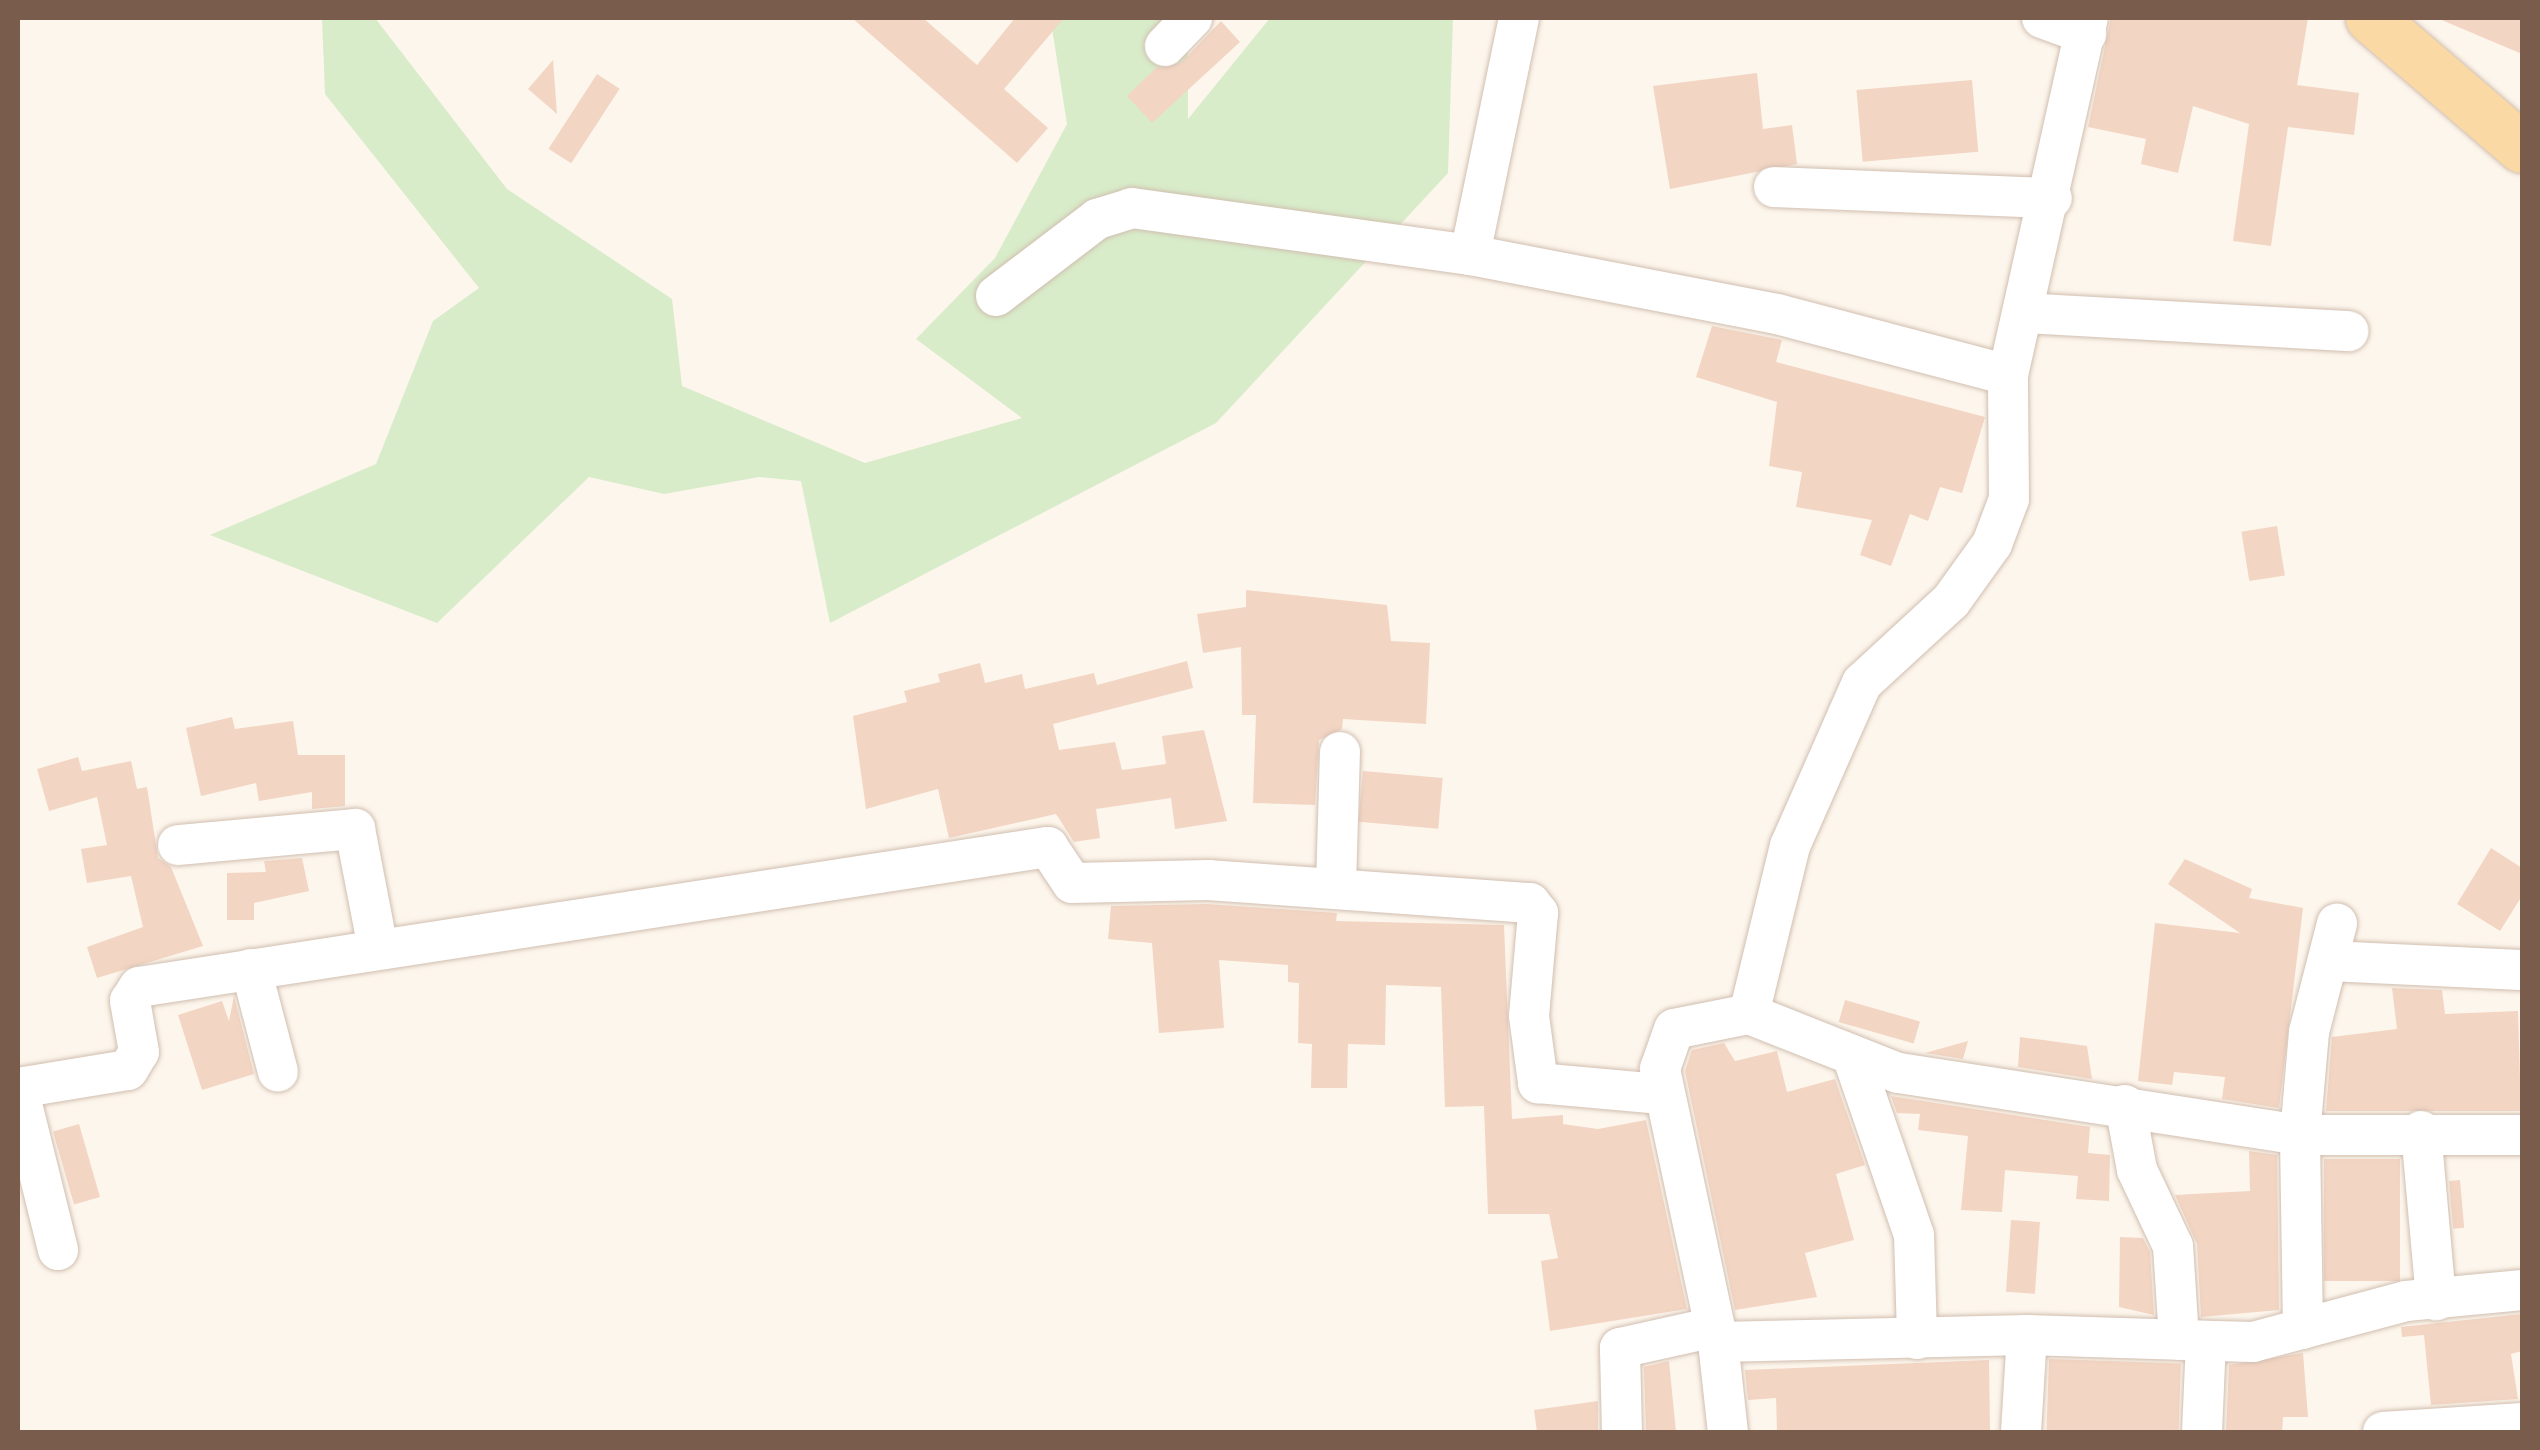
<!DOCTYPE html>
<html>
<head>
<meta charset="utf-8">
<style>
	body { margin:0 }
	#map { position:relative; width:2540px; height:1450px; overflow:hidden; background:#fdf6ec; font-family:Helvetica,sans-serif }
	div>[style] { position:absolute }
	.green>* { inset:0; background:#d8ecc9 }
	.building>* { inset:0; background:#f3d5c3; transform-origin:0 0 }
	.roads { filter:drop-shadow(0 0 2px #d1beb0) drop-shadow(0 0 2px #d1beb0) }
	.minor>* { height:40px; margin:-20px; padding:0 20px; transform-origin:20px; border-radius:20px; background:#fff }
	.major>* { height:50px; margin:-25px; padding:0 25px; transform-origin:25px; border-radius:25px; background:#fbd9a5 }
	span { translate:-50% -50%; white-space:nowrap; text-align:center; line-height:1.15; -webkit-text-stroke:8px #fffaf3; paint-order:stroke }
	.frame { position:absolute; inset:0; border:20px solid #7a5c4d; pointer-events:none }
</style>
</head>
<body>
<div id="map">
	<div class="green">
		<i style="clip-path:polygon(322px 18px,375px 18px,507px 189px,672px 299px,682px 386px,865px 463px,1022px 418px,916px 339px,995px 258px,1067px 124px,1052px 28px,1059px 18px,1188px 18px,1188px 119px,1270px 18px,1453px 18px,1448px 173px,1216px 423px,830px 623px,801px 481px,759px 477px,664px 494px,589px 477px,437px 623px,210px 535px,376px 464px,433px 321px,479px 288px,325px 94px)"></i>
	</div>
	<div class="building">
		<i style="clip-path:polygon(852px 18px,923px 18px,977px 65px,1015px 18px,1064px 18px,1004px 89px,1048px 128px,1017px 163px)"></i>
		<i style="clip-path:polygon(2111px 18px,2308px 18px,2297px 85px,2359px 93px,2354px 135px,2288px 127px,2271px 246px,2233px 241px,2249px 124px,2193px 106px,2178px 173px,2141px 164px,2146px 139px,2088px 127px)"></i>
		<i style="clip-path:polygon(2437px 18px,2522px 18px,2522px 54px)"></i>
		<i style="clip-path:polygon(1221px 21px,1240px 42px,1152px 123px,1127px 96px,1156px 68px,1181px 63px)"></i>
		<i style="clip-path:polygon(553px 60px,557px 114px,528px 89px)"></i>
		<i style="clip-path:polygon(1757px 73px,1763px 129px,1792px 125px,1797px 164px,1670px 189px,1653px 86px)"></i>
		<i style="left:597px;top:74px;width:27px;height:89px;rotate:33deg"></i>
		<i style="left:1972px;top:80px;width:72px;height:116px;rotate:85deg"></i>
		<i style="clip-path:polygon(1712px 326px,1782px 340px,1776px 362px,1985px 417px,1962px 493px,1940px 487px,1928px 521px,1910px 514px,1891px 566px,1860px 555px,1872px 520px,1796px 507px,1802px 472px,1769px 466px,1777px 402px,1696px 377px)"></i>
		<i style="left:2277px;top:526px;width:50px;height:36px;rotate:81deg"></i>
		<i style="clip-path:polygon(1246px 590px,1387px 605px,1391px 641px,1430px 643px,1426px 724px,1343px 719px,1342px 729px,1319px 740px,1315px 805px,1253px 803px,1256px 715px,1242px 715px,1241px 647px,1203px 653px,1197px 614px,1246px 607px)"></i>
		<i style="clip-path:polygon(1187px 661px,1193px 688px,1053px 724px,1059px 750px,1115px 742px,1122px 770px,1166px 764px,1162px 736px,1204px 730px,1227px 821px,1175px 829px,1171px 798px,1096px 809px,1100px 838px,1074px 842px,1056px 814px,949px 838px,938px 789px,866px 809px,853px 716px,907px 702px,904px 691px,940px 682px,938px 674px,980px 663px,985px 683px,1022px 674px,1025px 689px,1094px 673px,1097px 685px)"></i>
		<i style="clip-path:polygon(232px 717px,235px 729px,293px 721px,298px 755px,345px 755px,345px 806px,312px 809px,312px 792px,259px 801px,256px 783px,201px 796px,186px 728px)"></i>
		<i style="clip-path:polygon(78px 757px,82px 771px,131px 761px,137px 789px,147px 787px,158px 858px,171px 867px,203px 946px,97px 978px,87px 947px,143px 927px,131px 876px,87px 883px,81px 849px,107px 845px,97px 797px,49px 811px,37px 769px)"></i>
		<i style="left:1363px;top:771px;width:80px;height:51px;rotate:5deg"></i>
		<i style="clip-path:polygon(2491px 848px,2522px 868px,2522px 896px,2500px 931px,2457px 904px)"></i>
		<i style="clip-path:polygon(302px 858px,309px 891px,254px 903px,254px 920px,227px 920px,227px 873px,266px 872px,264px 861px)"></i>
		<i style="clip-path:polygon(2185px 859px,2252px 889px,2249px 898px,2303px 908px,2279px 1108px,2222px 1099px,2225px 1077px,2174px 1072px,2172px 1085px,2138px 1081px,2155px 923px,2240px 933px,2168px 884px)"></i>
		<i style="clip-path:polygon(1207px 904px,1337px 913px,1336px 921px,1504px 925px,1512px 1119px,1563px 1115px,1563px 1124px,1598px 1129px,1646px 1120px,1687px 1309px,1550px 1331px,1541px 1261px,1558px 1258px,1549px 1214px,1488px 1214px,1484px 1106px,1445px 1107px,1441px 987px,1386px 985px,1385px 1045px,1348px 1044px,1347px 1088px,1311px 1088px,1312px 1044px,1298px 1043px,1299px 983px,1288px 982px,1288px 965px,1219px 960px,1224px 1028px,1159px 1033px,1152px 943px,1108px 939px,1111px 906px)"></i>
		<i style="clip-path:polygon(2392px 988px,2442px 990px,2445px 1014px,2518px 1011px,2521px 1111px,2326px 1111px,2332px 1037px,2397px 1029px)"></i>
		<i style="clip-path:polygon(234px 996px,254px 1074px,202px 1090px,178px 1015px,222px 1001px,229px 1021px)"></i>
		<i style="left:1845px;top:1000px;width:78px;height:23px;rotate:16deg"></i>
		<i style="clip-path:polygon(2020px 1037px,2087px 1046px,2092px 1079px,2018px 1067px)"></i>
		<i style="clip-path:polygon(1968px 1041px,1963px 1059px,1925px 1053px)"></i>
		<i style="clip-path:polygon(1724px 1043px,1735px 1061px,1777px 1051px,1787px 1092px,1835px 1079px,1865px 1165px,1836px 1174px,1854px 1240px,1805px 1253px,1817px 1297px,1735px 1310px,1685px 1071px,1692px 1050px)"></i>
		<i style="clip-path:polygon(1891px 1096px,2090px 1127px,2088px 1153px,2110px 1155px,2109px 1201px,2076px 1199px,2078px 1176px,2005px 1170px,2002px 1212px,1961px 1210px,1968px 1136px,1918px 1130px,1920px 1114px,1897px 1113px)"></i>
		<i style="left:79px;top:1124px;width:76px;height:27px;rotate:74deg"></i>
		<i style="clip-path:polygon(2249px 1151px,2277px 1155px,2279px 1310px,2201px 1317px,2197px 1244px,2175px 1195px,2250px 1191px)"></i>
		<i style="left:2324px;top:1159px;width:76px;height:122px"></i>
		<i style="left:2460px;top:1180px;width:48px;height:11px;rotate:85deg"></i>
		<i style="left:2011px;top:1220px;width:29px;height:72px;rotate:4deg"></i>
		<i style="clip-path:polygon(2120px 1237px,2143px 1238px,2150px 1252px,2154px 1315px,2119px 1307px)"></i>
		<i style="clip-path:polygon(2522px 1314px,2522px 1351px,2511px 1354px,2518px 1399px,2431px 1405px,2424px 1335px,2402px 1337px,2401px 1327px)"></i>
		<i style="clip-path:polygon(2303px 1353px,2308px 1417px,2283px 1417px,2282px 1432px,2226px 1432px,2229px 1365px)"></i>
		<i style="left:2049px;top:1359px;width:132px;height:73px;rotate:2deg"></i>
		<i style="clip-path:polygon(1989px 1360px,1990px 1432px,1777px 1432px,1776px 1398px,1748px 1400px,1745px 1370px)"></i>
		<i style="clip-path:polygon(1669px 1361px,1676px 1432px,1646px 1432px,1644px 1367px)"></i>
		<i style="clip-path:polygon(1598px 1401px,1598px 1432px,1537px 1432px,1534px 1410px)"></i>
	</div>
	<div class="roads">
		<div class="minor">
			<i style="left:1519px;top:18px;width:242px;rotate:101.7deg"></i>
			<i style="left:1470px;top:255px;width:313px;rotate:10.9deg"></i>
			<i style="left:1777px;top:314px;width:239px;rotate:14.8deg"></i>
			<i style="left:2042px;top:18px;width:47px;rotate:20deg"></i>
			<i style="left:1165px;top:46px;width:39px;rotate:-46deg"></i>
			<i style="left:1774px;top:187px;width:278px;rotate:2.3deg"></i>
			<i style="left:996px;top:296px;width:127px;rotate:-37.3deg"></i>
			<i style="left:1097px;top:219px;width:37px;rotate:-17deg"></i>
			<i style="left:1132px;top:208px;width:341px;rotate:7.9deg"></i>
			<i style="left:2023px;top:313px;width:326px;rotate:3.2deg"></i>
			<i style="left:178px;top:845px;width:178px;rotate:-5.2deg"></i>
			<i style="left:355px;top:829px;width:121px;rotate:79.1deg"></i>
			<i style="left:1336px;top:886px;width:134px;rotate:-88.3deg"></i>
			<i style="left:2328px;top:961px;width:194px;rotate:2.7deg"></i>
			<i style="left:251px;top:969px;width:106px;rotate:75.3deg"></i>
			<i style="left:1749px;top:1014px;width:173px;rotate:-76.3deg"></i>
			<i style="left:1790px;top:846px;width:178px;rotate:-66.2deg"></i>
			<i style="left:1862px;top:683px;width:121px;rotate:-42.7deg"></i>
			<i style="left:1951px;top:601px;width:70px;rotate:-54.3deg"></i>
			<i style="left:1992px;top:544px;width:48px;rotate:-69.3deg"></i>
			<i style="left:2009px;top:499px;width:124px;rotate:-90.5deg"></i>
			<i style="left:2008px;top:375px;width:366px;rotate:-77.4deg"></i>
			<i style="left:1852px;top:1055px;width:190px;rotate:71deg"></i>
			<i style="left:1914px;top:1235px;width:104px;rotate:88.3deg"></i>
			<i style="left:18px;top:1088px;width:111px;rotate:-9.3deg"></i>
			<i style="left:128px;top:1070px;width:21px;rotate:-59deg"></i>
			<i style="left:139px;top:1052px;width:52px;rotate:-100deg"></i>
			<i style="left:130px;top:1001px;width:17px;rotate:-57deg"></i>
			<i style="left:139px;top:987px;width:920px;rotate:-8.76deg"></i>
			<i style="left:1048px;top:847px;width:43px;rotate:56.3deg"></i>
			<i style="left:1072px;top:883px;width:136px;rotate:-1.3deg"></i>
			<i style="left:1208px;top:880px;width:323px;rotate:4.1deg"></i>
			<i style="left:1530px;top:903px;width:13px;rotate:51deg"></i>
			<i style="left:1538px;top:913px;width:103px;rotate:95deg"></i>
			<i style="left:1529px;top:1016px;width:68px;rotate:82.3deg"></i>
			<i style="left:1538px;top:1083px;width:124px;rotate:5.1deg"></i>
			<i style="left:18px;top:1088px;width:167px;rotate:76.1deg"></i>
			<i style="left:2125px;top:1105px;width:66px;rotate:79.5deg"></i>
			<i style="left:2137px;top:1170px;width:84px;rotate:64.7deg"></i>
			<i style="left:2173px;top:1246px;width:94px;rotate:86.3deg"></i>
			<i style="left:2421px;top:1131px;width:170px;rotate:84.9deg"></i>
			<i style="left:2522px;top:1135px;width:222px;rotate:180deg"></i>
			<i style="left:2300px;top:1135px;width:407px;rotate:-171.2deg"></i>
			<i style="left:1898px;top:1073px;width:160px;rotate:-158.4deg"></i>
			<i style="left:1749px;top:1014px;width:76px;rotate:168.7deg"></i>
			<i style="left:1674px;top:1029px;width:42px;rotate:109.3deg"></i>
			<i style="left:1660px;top:1069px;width:279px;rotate:78deg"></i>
			<i style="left:1718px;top:1342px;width:309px;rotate:-1.3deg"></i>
			<i style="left:2027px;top:1335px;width:226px;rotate:1.8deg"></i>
			<i style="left:2253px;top:1342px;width:158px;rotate:-15deg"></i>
			<i style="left:2406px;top:1301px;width:117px;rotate:-5.4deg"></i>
			<i style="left:2303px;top:1329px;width:194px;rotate:-90.9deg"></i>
			<i style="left:2300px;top:1135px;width:103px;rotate:-85deg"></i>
			<i style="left:2309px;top:1032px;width:112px;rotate:-75.5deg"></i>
			<i style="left:1718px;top:1342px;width:91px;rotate:83.7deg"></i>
			<i style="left:1622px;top:1432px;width:84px;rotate:-91.4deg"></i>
			<i style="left:1620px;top:1348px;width:97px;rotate:-12.5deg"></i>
			<i style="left:2021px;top:1432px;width:97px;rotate:-86.5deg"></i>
			<i style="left:2202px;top:1432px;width:91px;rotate:-87.5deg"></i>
			<i style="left:2383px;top:1432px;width:139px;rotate:-3.7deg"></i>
		</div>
		<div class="major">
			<i style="left:2371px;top:18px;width:199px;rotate:40.7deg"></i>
		</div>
	</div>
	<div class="frame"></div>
</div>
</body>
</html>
